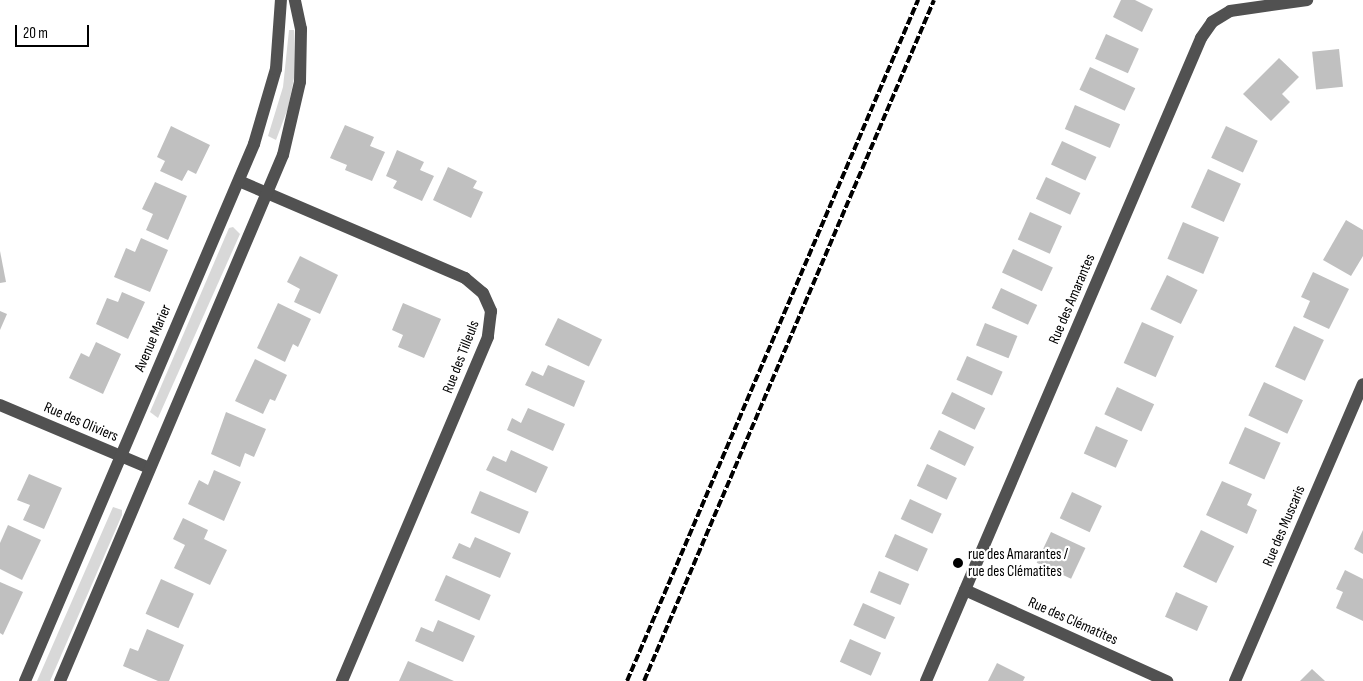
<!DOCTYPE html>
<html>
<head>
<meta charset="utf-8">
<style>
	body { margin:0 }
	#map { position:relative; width:1363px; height:681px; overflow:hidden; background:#fff; font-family:"Sofia Sans Condensed",sans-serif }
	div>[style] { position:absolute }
	.green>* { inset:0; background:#d8d8d8 }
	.building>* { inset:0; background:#c0c0c0; transform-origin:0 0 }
	.minor>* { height:12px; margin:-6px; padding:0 6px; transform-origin:6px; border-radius:6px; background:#515151 }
	.rail>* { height:4px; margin-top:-2px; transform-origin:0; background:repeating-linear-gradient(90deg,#000 0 8px,transparent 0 10.5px) }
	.dots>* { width:14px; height:14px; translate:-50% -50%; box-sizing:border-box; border:2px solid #fff; border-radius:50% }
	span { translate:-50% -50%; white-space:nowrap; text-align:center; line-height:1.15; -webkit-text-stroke:4.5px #fff; paint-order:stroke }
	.street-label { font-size:15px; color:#000 }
	.poi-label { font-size:15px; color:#000 }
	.left { translate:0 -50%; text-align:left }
	.scale { position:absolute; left:15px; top:25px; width:74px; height:22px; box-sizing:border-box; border:2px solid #000; border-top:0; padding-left:6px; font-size:15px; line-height:18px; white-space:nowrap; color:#000; -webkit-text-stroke:4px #fff; paint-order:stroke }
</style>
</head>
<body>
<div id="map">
	<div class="green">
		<i style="clip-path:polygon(289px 30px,294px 30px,294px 78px,288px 108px,276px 140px,268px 136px,283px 87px)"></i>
		<i style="clip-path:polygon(233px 227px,240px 234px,158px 418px,150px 412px,229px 228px)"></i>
		<i style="clip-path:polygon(113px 507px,122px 510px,122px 515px,50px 681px,37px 681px)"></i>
	</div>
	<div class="building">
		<i style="clip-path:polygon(1121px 0,1135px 0,1153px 9px,1142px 32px,1113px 17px)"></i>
		<i style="left:1106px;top:34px;width:36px;height:27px;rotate:24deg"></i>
		<i style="left:1339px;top:49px;width:38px;height:27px;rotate:84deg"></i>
		<i style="clip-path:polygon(1279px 58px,1299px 77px,1282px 94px,1290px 102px,1271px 121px,1243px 94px)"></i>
		<i style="left:1090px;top:67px;width:50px;height:25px;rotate:25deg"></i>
		<i style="left:1075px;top:105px;width:49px;height:26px;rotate:23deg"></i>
		<i style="clip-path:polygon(345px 125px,374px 137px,370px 146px,385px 152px,372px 181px,345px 170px,347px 165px,330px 158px)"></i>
		<i style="clip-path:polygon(171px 126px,210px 145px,196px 174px,188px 170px,182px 181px,160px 171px,165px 161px,157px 157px)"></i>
		<i style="left:1226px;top:126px;width:35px;height:35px;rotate:25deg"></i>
		<i style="left:1062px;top:141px;width:38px;height:26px;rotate:25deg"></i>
		<i style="clip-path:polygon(397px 150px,424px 162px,420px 170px,434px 176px,422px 201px,393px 188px,397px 181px,386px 176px)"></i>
		<i style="clip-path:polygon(448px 167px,477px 181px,473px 188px,483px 192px,471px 218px,433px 200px)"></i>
		<i style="left:1208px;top:169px;width:36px;height:42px;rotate:24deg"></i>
		<i style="left:1046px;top:177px;width:38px;height:24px;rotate:25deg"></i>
		<i style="clip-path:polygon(155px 182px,187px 196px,168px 240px,146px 230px,153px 214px,142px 209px)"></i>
		<i style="left:1030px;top:212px;width:35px;height:30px;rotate:24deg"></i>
		<i style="clip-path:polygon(1346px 220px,1363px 230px,1363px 256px,1351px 276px,1323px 260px)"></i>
		<i style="left:1183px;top:222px;width:39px;height:40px;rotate:23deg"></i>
		<i style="clip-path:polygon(141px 238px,168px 250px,150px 292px,114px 277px,126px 248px,135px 252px)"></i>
		<i style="left:1013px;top:249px;width:44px;height:26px;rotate:25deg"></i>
		<i style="clip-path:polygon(0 251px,6px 282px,0 283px)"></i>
		<i style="clip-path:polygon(300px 256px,338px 275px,320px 314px,294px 302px,300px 289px,287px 282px)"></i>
		<i style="clip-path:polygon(1313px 272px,1349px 289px,1329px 329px,1303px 317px,1310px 301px,1301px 297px)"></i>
		<i style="left:1167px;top:275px;width:34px;height:38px;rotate:26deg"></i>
		<i style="left:1001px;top:288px;width:40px;height:22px;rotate:25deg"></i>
		<i style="clip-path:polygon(122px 292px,145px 302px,128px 339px,96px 324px,107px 298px,118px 302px)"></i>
		<i style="clip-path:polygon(278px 303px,311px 319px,298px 347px,293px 344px,285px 362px,257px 348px)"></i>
		<i style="clip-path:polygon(403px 303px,441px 319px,424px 358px,398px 347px,403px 335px,392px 330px)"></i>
		<i style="clip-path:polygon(0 311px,7px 314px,0 330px)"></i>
		<i style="left:558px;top:318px;width:49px;height:30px;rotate:26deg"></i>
		<i style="left:1142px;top:322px;width:35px;height:45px;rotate:24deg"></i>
		<i style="left:985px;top:323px;width:35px;height:24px;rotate:22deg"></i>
		<i style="left:1294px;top:326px;width:33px;height:45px;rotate:25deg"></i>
		<i style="clip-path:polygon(96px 342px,121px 354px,103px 394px,69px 378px,81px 353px,89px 357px)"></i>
		<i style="left:967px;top:356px;width:39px;height:26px;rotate:24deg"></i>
		<i style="clip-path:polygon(255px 359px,287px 375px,275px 401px,270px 399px,263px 414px,235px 401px)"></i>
		<i style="clip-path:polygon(548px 365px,585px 381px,574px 407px,525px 385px,532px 371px,543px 376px)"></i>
		<i style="left:1264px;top:382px;width:43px;height:37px;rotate:25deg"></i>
		<i style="left:1117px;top:387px;width:41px;height:30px;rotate:25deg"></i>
		<i style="left:952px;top:392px;width:37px;height:24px;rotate:26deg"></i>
		<i style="clip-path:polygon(528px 408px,565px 424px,553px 451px,507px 430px,512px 418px,521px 423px)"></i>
		<i style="clip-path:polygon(226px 412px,266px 429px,254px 457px,245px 453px,240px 467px,211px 454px)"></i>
		<i style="left:1096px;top:426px;width:35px;height:30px;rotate:24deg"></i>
		<i style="left:1245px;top:427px;width:39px;height:40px;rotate:24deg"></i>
		<i style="left:939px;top:430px;width:39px;height:21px;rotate:26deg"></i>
		<i style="clip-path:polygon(511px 450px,548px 467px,536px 493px,486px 470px,493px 456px,506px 462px)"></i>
		<i style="left:927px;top:464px;width:33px;height:24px;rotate:25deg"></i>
		<i style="clip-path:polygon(214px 470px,241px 482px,224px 521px,188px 504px,199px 480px,208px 485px)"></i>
		<i style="clip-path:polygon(29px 474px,62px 488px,44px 529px,23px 520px,30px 505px,17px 500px)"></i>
		<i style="clip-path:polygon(1222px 481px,1252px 494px,1247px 505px,1257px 510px,1247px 534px,1206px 515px)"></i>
		<i style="left:480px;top:491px;width:53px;height:24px;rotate:23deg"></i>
		<i style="left:1072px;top:492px;width:33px;height:29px;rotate:25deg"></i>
		<i style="left:910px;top:499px;width:35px;height:22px;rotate:25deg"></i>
		<i style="clip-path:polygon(183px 518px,208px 530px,204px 539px,227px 550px,210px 585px,174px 568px,185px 545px,173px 539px)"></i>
		<i style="clip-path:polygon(8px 525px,41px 540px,22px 580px,0 569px,0 543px)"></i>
		<i style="left:1201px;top:530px;width:37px;height:41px;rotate:26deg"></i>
		<i style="clip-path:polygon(1363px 530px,1363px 554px,1354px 549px)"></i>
		<i style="left:1051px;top:532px;width:38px;height:34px;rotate:25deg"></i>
		<i style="left:895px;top:534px;width:36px;height:25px;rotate:24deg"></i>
		<i style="clip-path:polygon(475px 537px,511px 553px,500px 578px,452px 558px,459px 543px,470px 548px)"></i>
		<i style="clip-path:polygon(1345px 570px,1363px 579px,1363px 621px,1336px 608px,1343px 592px,1336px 589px)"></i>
		<i style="left:879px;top:571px;width:33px;height:23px;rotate:23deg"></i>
		<i style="left:446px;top:575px;width:49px;height:28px;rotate:24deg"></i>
		<i style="left:161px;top:579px;width:36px;height:38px;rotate:24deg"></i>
		<i style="clip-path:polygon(0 582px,23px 592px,3px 635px,0 633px)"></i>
		<i style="left:1176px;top:592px;width:35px;height:27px;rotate:24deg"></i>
		<i style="left:863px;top:603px;width:35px;height:24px;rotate:24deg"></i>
		<i style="clip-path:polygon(438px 620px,475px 636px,463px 662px,415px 641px,421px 627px,433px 632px)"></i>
		<i style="clip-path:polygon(147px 629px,184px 645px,169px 681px,158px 681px,123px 666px,130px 648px,138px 651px)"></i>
		<i style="left:850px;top:639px;width:34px;height:25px;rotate:24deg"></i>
		<i style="clip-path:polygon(408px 661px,454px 681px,399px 681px)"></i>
		<i style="clip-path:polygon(997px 663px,1025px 677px,1023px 681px,988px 681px)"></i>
		<i style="clip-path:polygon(1312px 669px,1325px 681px,1300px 681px)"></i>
	</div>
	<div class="minor">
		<i style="left:239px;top:181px;width:246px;rotate:23.2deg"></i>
		<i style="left:465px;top:278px;width:23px;rotate:40deg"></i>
		<i style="left:483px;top:293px;width:20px;rotate:66deg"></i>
		<i style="left:491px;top:311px;width:26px;rotate:97deg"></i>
		<i style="left:488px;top:337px;width:374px;rotate:113deg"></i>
		<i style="left:0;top:405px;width:162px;rotate:22.9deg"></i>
		<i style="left:965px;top:590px;width:222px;rotate:24.3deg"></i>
		<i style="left:25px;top:681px;width:584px;rotate:-66.9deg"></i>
		<i style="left:254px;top:144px;width:78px;rotate:-73.7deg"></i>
		<i style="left:276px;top:69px;width:69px;rotate:-85.9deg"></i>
		<i style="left:60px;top:681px;width:571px;rotate:-67.03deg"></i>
		<i style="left:283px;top:155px;width:75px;rotate:-76.9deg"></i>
		<i style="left:300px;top:82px;width:53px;rotate:-88.9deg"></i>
		<i style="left:301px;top:29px;width:30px;rotate:-102deg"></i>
		<i style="left:926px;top:681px;width:699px;rotate:-66.84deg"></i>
		<i style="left:1201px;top:38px;width:19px;rotate:-55deg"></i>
		<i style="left:1212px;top:22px;width:21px;rotate:-31deg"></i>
		<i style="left:1230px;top:11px;width:78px;rotate:-8.1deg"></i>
		<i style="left:1235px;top:681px;width:323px;rotate:-66.7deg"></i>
	</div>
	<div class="rail">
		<i style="left:627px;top:681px;width:741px;rotate:-66.86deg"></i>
		<i style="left:644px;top:681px;width:740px;rotate:-66.93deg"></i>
	</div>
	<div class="dots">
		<i style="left:958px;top:563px;background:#000"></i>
	</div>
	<div class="street-label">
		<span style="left:1072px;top:299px;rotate:-67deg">Rue des Amarantes</span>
		<span style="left:153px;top:338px;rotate:-67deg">Avenue Marier</span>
		<span style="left:461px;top:357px;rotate:-69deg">Rue des Tilleuls</span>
		<span style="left:81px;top:422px;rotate:23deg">Rue des Oliviers</span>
		<span style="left:1284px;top:526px;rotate:-67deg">Rue des Muscaris</span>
		<span style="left:1073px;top:621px;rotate:24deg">Rue des Clématites</span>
	</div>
	<div class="poi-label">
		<span class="left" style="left:968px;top:563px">rue des Amarantes /<br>rue des Clématites</span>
	</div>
	<div class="scale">20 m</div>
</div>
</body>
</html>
